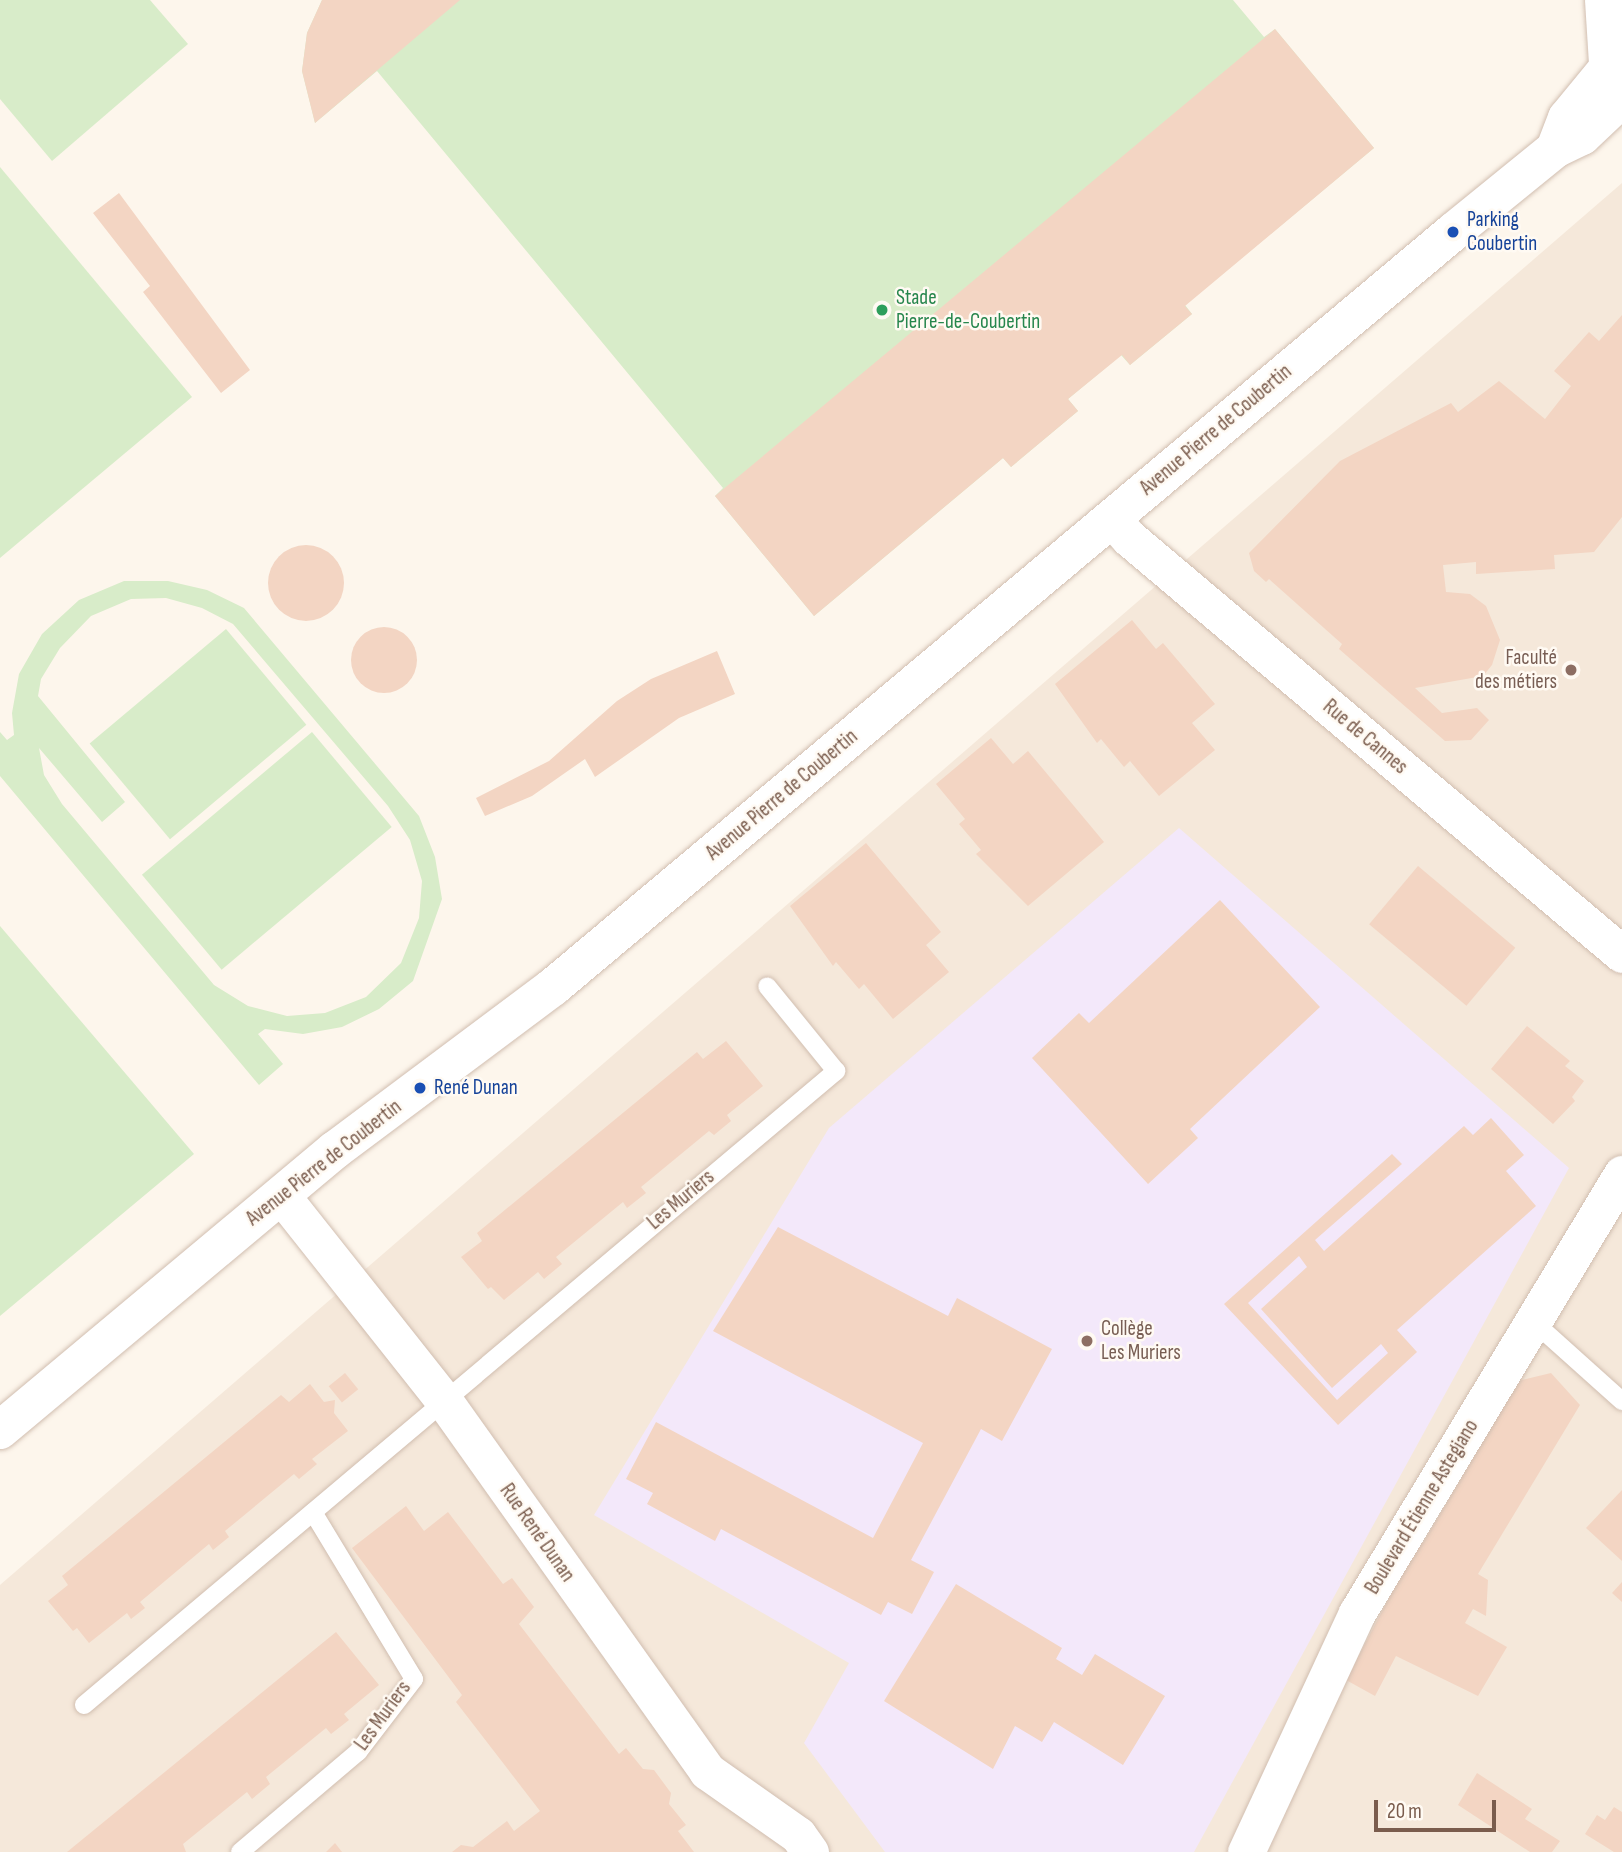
<!DOCTYPE html>
<html>
<head>
<meta charset="utf-8">
<style>
	body { margin:0 }
	#map { position:relative; width:1622px; height:1852px; overflow:hidden; background:#fdf6ec; font-family:"Sofia Sans Condensed",sans-serif }
	div>[style] { position:absolute }
	.residential>* { inset:0; background:#f5e8da }
	.education>* { inset:0; background:#f3e8fa }
	.green>* { inset:0; background:#d8ecc9; transform-origin:0 0 }
	.building>* { inset:0; background:#f3d5c3; transform-origin:0 0 }
	.round { border-radius:50% }
	.roads { filter:drop-shadow(0 0 2px #d1beb0) drop-shadow(0 0 2px #d1beb0) }
	.lane>* { height:18px; margin:-9px; padding:0 9px; transform-origin:9px; border-radius:9px; background:#fff }
	.street>* { height:37px; margin:-18.5px; padding:0 18.5px; transform-origin:18.5px; border-radius:18.5px; background:#fff }
	.secondary>* { height:38px; margin:-19px; padding:0 19px; transform-origin:19px; border-radius:19px; background:#fff }
	.dots>* { width:19px; height:19px; translate:-50% -50%; box-sizing:border-box; border:4px solid #fffaf3; border-radius:50% }
	span { translate:-50% -50%; white-space:nowrap; text-align:center; line-height:1.15; -webkit-text-stroke:5px #fffaf3; paint-order:stroke }
	.transit-label { font-size:21px; color:#164399 }
	.left { translate:0 -50%; text-align:left }
	.leisure-label { font-size:21px; color:#27864d }
	.street-label { font-size:21px; color:#7a5c4d }
	.education-label { font-size:21px; color:#785e54 }
	.right { translate:-100% -50%; text-align:right }
	.scale { position:absolute; left:1374px; top:1800px; width:122px; height:32px; box-sizing:border-box; border:4px solid #7a5c4d; border-top:0; padding-left:9px; font-size:21px; line-height:24px; white-space:nowrap; color:#7a5c4d; -webkit-text-stroke:5px #fffaf3; paint-order:stroke }
</style>
</head>
<body>
<div id="map">
	<div class="residential">
		<i style="clip-path:polygon(1622px 183px,1622px 1852px,0 1852px,0 1585px)"></i>
	</div>
	<div class="education">
		<i style="clip-path:polygon(1179px 828px,1569px 1168px,1194px 1852px,885px 1852px,804px 1743px,849px 1663px,594px 1515px,829px 1128px)"></i>
	</div>
	<div class="green">
		<i style="clip-path:polygon(0 0,150px 0,188px 44px,52px 161px,0 99px)"></i>
		<i style="clip-path:polygon(322px 0,1233px 0,1264px 37px,1275px 29px,1374px 148px,1185px 305px,1192px 314px,1130px 365px,1121px 355px,1068px 399px,1078px 411px,1011px 467px,1003px 458px,814px 616px,715px 496px,723px 488px,377px 71px,315px 123px,302px 71px,307px 33px)"></i>
		<i style="clip-path:polygon(0 167px,192px 397px,0 558px)"></i>
		<i style="clip-path:polygon(evenodd,124px 581px,168px 581px,207px 590px,244px 608px,419px 816px,435px 857px,442px 899px,413px 981px,379px 1009px,342px 1027px,303px 1034px,265px 1029px,258px 1034px,283px 1064px,259px 1085px,0 776px,0 732px,7px 740px,14px 735px,12px 713px,19px 674px,42px 634px,79px 600px,124px 581px,166px 598px,202px 608px,233px 624px,388px 806px,410px 840px,422px 881px,419px 918px,401px 963px,366px 997px,325px 1013px,287px 1016px,248px 1006px,214px 985px,62px 804px,44px 775px,39px 748px,102px 822px,125px 802px,38px 696px,41px 679px,60px 648px,91px 616px,131px 599px,166px 598px)"></i>
		<i style="left:226px;top:629px;width:125px;height:178px;rotate:50deg"></i>
		<i style="left:312px;top:732px;width:124px;height:222px;rotate:50deg"></i>
		<i style="clip-path:polygon(0 926px,194px 1154px,0 1316px)"></i>
	</div>
	<div class="building">
		<i style="clip-path:polygon(322px 0,460px 0,315px 123px,302px 71px,307px 33px)"></i>
		<i style="clip-path:polygon(1275px 29px,1374px 148px,1185px 306px,1192px 314px,1130px 365px,1122px 355px,1068px 399px,1078px 411px,1011px 467px,1003px 458px,814px 616px,715px 496px)"></i>
		<i style="clip-path:polygon(119px 193px,250px 370px,221px 393px,143px 292px,150px 286px,93px 213px)"></i>
		<i style="clip-path:polygon(1622px 315px,1622px 517px,1594px 552px,1554px 555px,1555px 569px,1476px 574px,1476px 562px,1443px 565px,1446px 592px,1470px 594px,1486px 606px,1500px 640px,1492px 665px,1483px 676px,1415px 688px,1442px 713px,1477px 708px,1489px 720px,1471px 740px,1445px 741px,1339px 649px,1342px 644px,1269px 579px,1266px 582px,1254px 571px,1249px 553px,1340px 461px,1451px 403px,1458px 412px,1499px 381px,1545px 419px,1571px 386px,1554px 371px,1589px 332px,1599px 341px)"></i>
		<i class="round" style="left:268px;top:545px;width:76px;height:76px"></i>
		<i style="clip-path:polygon(1132px 620px,1156px 649px,1163px 643px,1215px 704px,1192px 723px,1215px 750px,1159px 796px,1130px 761px,1124px 767px,1101px 739px,1097px 743px,1055px 684px)"></i>
		<i class="round" style="left:351px;top:627px;width:66px;height:66px"></i>
		<i style="clip-path:polygon(717px 651px,735px 694px,679px 718px,595px 777px,585px 759px,532px 796px,485px 816px,476px 798px,549px 761px,617px 701px,651px 679px)"></i>
		<i style="clip-path:polygon(991px 738px,1013px 764px,1028px 751px,1104px 842px,1028px 906px,976px 854px,981px 850px,959px 824px,965px 819px,936px 784px)"></i>
		<i style="clip-path:polygon(866px 843px,941px 932px,926px 945px,949px 972px,893px 1019px,864px 984px,859px 989px,836px 962px,833px 966px,790px 906px)"></i>
		<i style="left:1418px;top:866px;width:127px;height:76px;rotate:40deg"></i>
		<i style="clip-path:polygon(1220px 900px,1320px 1007px,1190px 1129px,1198px 1138px,1148px 1184px,1032px 1058px,1079px 1013px,1089px 1023px)"></i>
		<i style="clip-path:polygon(1527px 1026px,1570px 1061px,1565px 1066px,1584px 1081px,1572px 1097px,1575px 1101px,1553px 1124px,1491px 1069px)"></i>
		<i style="clip-path:polygon(726px 1041px,763px 1086px,727px 1115px,731px 1121px,714px 1135px,709px 1131px,641px 1187px,646px 1193px,627px 1208px,623px 1202px,556px 1257px,562px 1264px,544px 1279px,538px 1272px,504px 1300px,491px 1287px,488px 1289px,461px 1257px,482px 1241px,477px 1233px,697px 1052px,703px 1059px)"></i>
		<i style="clip-path:polygon(evenodd,1491px 1118px,1524px 1155px,1506px 1171px,1536px 1206px,1397px 1330px,1417px 1352px,1338px 1425px,1224px 1304px,1392px 1154px,1402px 1164px,1315px 1240px,1324px 1251px,1464px 1126px,1473px 1135px,1491px 1118px,1299px 1256px,1307px 1267px,1261px 1309px,1332px 1388px,1381px 1344px,1388px 1353px,1337px 1400px,1248px 1303px,1299px 1256px)"></i>
		<i style="clip-path:polygon(778px 1227px,948px 1316px,957px 1298px,1052px 1349px,1002px 1441px,981px 1429px,911px 1560px,934px 1572px,912px 1614px,888px 1602px,881px 1615px,721px 1529px,715px 1541px,647px 1504px,653px 1493px,626px 1479px,656px 1422px,873px 1538px,923px 1443px,713px 1331px)"></i>
		<i style="left:345px;top:1373px;width:21px;height:21px;rotate:51deg"></i>
		<i style="clip-path:polygon(1551px 1373px,1580px 1405px,1478px 1574px,1488px 1580px,1486px 1616px,1473px 1609px,1465px 1623px,1507px 1647px,1478px 1696px,1396px 1656px,1375px 1696px,1346px 1680px,1419px 1541px,1423px 1543px,1518px 1381px)"></i>
		<i style="clip-path:polygon(310px 1384px,324px 1402px,335px 1400px,334px 1413px,348px 1431px,312px 1459px,317px 1464px,299px 1479px,294px 1474px,225px 1531px,229px 1537px,213px 1550px,209px 1544px,140px 1602px,145px 1608px,131px 1619px,127px 1613px,89px 1643px,77px 1628px,73px 1631px,48px 1601px,68px 1585px,62px 1576px,281px 1395px,289px 1402px)"></i>
		<i style="clip-path:polygon(1622px 1490px,1622px 1561px,1586px 1528px)"></i>
		<i style="clip-path:polygon(406px 1506px,424px 1531px,448px 1512px,503px 1584px,512px 1578px,534px 1607px,519px 1624px,619px 1754px,626px 1748px,643px 1769px,654px 1770px,671px 1793px,669px 1804px,686px 1825px,678px 1831px,694px 1852px,452px 1852px,461px 1845px,473px 1847px,507px 1821px,514px 1831px,540px 1811px,456px 1702px,462px 1695px,352px 1548px)"></i>
		<i style="clip-path:polygon(1622px 1582px,1622px 1602px,1612px 1593px)"></i>
		<i style="clip-path:polygon(956px 1584px,1062px 1648px,1056px 1659px,1082px 1675px,1095px 1654px,1165px 1696px,1123px 1765px,1054px 1722px,1042px 1742px,1015px 1726px,993px 1769px,884px 1701px)"></i>
		<i style="clip-path:polygon(336px 1632px,379px 1685px,344px 1714px,349px 1720px,331px 1734px,326px 1728px,266px 1777px,270px 1784px,252px 1799px,247px 1792px,183px 1844px,186px 1852px,67px 1852px)"></i>
		<i style="clip-path:polygon(1477px 1773px,1532px 1809px,1525px 1819px,1560px 1841px,1552px 1852px,1530px 1852px,1458px 1805px)"></i>
		<i style="clip-path:polygon(1614px 1807px,1622px 1812px,1622px 1852px,1614px 1852px,1585px 1834px,1597px 1815px,1605px 1820px)"></i>
		<i style="clip-path:polygon(335px 1843px,342px 1852px,326px 1852px)"></i>
	</div>
	<div class="roads">
		<div class="lane">
			<i style="left:1535px;top:1323px;width:117px;rotate:41.9deg"></i>
			<i style="left:84px;top:1705px;width:984px;rotate:-40.13deg"></i>
			<i style="left:836px;top:1071px;width:109px;rotate:-129.1deg"></i>
			<i style="left:240px;top:1852px;width:155px;rotate:-40.3deg"></i>
			<i style="left:358px;top:1752px;width:92px;rotate:-52.5deg"></i>
			<i style="left:414px;top:1679px;width:195px;rotate:-121.2deg"></i>
		</div>
		<div class="street">
			<i style="left:1111px;top:518px;width:27px;rotate:48deg"></i>
			<i style="left:1129px;top:538px;width:645px;rotate:40.16deg"></i>
			<i style="left:281px;top:1195px;width:264px;rotate:51.6deg"></i>
			<i style="left:445px;top:1402px;width:453px;rotate:54.6deg"></i>
			<i style="left:707px;top:1771px;width:111px;rotate:35.1deg"></i>
			<i style="left:798px;top:1835px;width:21px;rotate:55deg"></i>
			<i style="left:1246px;top:1852px;width:264px;rotate:-65.1deg"></i>
			<i style="left:1357px;top:1613px;width:513px;rotate:-58.88deg"></i>
		</div>
		<div class="secondary">
			<i style="left:1604px;top:0;width:63px;rotate:86.4deg"></i>
			<i style="left:1555px;top:149px;width:33px;rotate:-69deg"></i>
			<i style="left:1567px;top:118px;width:87px;rotate:-50.6deg"></i>
			<i style="left:0;top:1430px;width:437px;rotate:-39.9deg"></i>
			<i style="left:335px;top:1150px;width:272px;rotate:-36.8deg"></i>
			<i style="left:553px;top:987px;width:1175px;rotate:-39.99deg"></i>
			<i style="left:1453px;top:232px;width:132px;rotate:-39.1deg"></i>
			<i style="left:1555px;top:149px;width:30px;rotate:-26deg"></i>
			<i style="left:1582px;top:136px;width:55px;rotate:-43.5deg"></i>
		</div>
	</div>
	<div class="dots">
		<i style="left:1453px;top:232px;background:#1a4fb4"></i>
		<i style="left:882px;top:310px;background:#2e9e5b"></i>
		<i style="left:1571px;top:670px;background:#8d6e63"></i>
		<i style="left:420px;top:1088px;background:#1a4fb4"></i>
		<i style="left:1087px;top:1341px;background:#8d6e63"></i>
	</div>
	<div class="transit-label">
		<span class="left" style="left:1467px;top:232px">Parking<br>Coubertin</span>
		<span class="left" style="left:434px;top:1088px">René Dunan</span>
	</div>
	<div class="leisure-label">
		<span class="left" style="left:896px;top:310px">Stade<br>Pierre-de-Coubertin</span>
	</div>
	<div class="street-label">
		<span style="left:1216px;top:430px;rotate:-40deg">Avenue Pierre de Coubertin</span>
		<span style="left:1365px;top:737px;rotate:40deg">Rue de Cannes</span>
		<span style="left:782px;top:795px;rotate:-40deg">Avenue Pierre de Coubertin</span>
		<span style="left:324px;top:1163px;rotate:-38deg">Avenue Pierre de Coubertin</span>
		<span style="left:681px;top:1200px;rotate:-40deg">Les Muriers</span>
		<span style="left:1422px;top:1507px;rotate:-59deg">Boulevard Étienne Astegiano</span>
		<span style="left:537px;top:1533px;rotate:55deg">Rue René Dunan</span>
		<span style="left:383px;top:1716px;rotate:-54deg">Les Muriers</span>
	</div>
	<div class="education-label">
		<span class="right" style="left:1557px;top:670px">Faculté<br>des métiers</span>
		<span class="left" style="left:1101px;top:1341px">Collège<br>Les Muriers</span>
	</div>
	<div class="scale">20 m</div>
</div>
</body>
</html>
